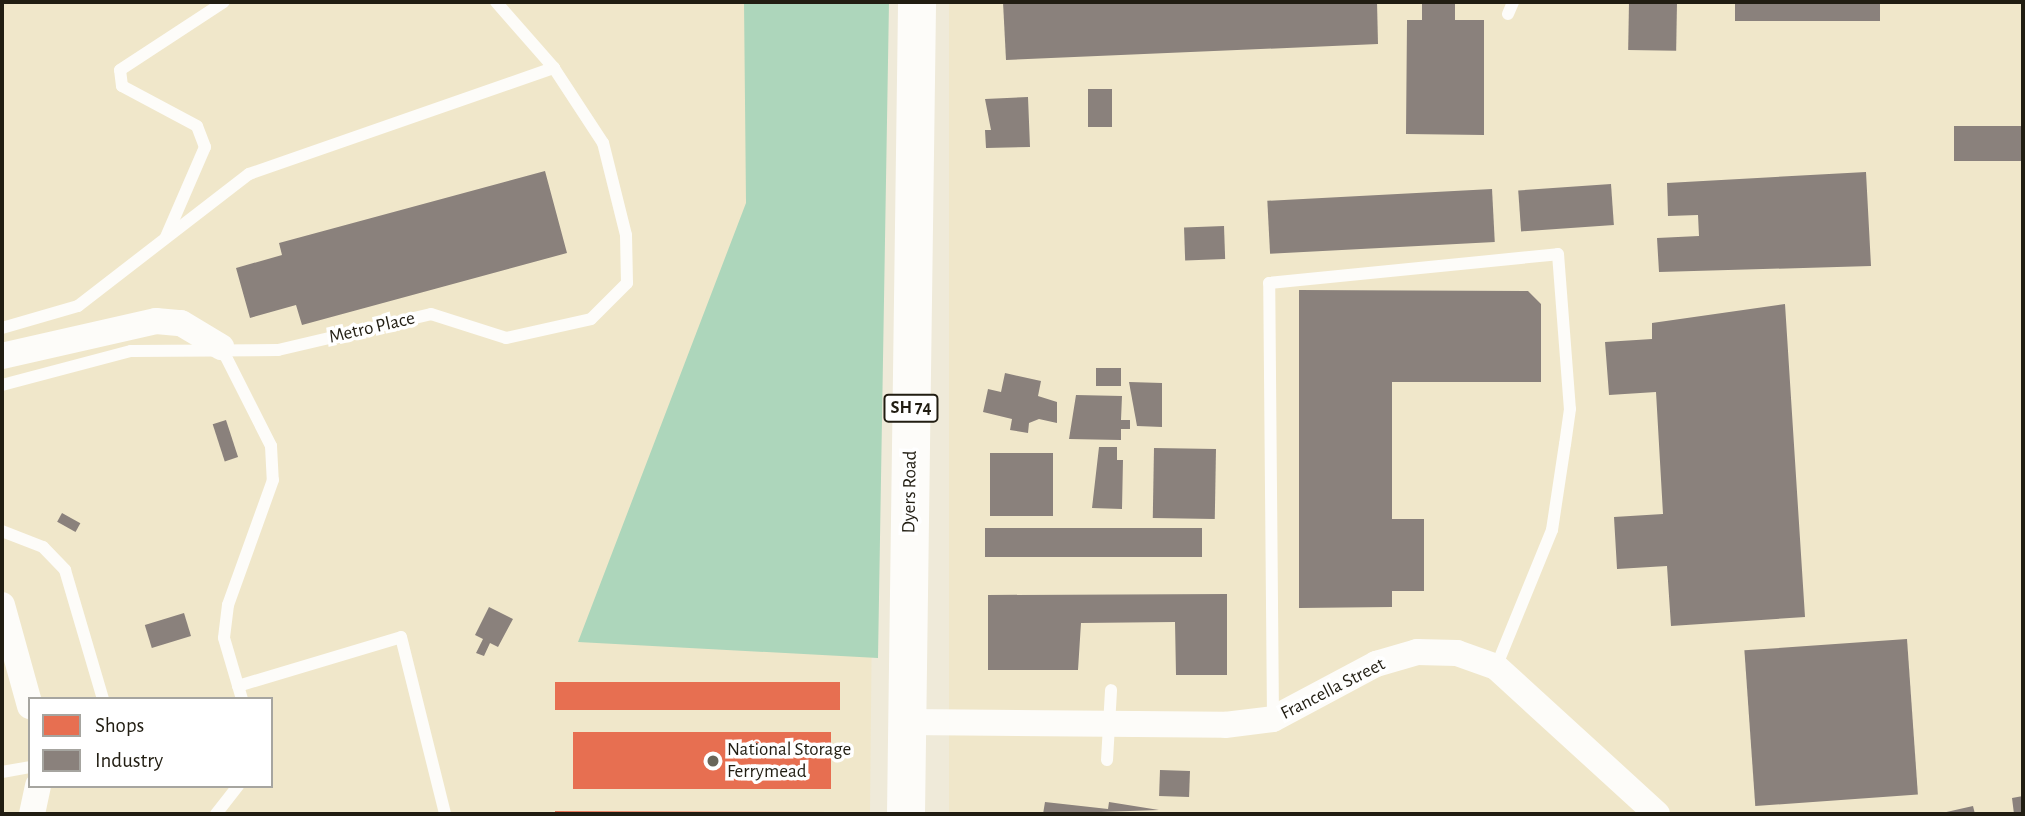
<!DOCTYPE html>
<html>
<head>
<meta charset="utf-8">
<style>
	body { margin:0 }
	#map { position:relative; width:2025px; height:816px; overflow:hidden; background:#efead9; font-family:"Alegreya Sans",sans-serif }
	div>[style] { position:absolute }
	.built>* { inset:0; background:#f0e7ca; transform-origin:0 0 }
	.forest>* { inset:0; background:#add6bb }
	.shops>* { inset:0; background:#e76f51; transform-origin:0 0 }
	.industry>* { inset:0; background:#8a817c; transform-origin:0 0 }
	.service>* { height:12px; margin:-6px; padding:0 6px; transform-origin:6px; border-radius:6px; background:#fdfcf9 }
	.minor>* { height:26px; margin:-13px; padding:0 13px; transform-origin:13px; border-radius:13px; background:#fdfcf9 }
	.trunk>* { height:38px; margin:-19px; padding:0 19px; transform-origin:19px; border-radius:19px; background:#fdfcf9 }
	.dots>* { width:19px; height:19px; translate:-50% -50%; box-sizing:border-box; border:4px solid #fff; border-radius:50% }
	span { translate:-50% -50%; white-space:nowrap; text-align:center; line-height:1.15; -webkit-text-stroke:7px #fff; paint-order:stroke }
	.shield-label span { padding:2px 5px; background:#fff; border:2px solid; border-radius:5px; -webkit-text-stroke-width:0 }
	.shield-label { font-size:18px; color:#211d12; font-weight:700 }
	.street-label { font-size:19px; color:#211d12 }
	.poi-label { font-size:19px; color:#211d12 }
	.left { translate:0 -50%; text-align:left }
	.frame { position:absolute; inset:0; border:4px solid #211d12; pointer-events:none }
	.legend { position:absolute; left:28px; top:697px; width:245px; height:91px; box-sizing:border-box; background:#fff; border:2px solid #a6a5a0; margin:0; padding:9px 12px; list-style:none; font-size:21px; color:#211d12 }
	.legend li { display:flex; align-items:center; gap:14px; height:35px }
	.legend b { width:35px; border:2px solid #a6a5a0 }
</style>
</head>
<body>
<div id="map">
	<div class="built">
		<i style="clip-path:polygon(evenodd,2px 2px,878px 2px,870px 814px,2px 814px,2px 2px,30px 699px,271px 699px,271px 786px,30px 786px,30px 699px)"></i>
		<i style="left:949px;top:2px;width:1074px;height:812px"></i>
	</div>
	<div class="forest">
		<i style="clip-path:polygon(744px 2px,889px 2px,878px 658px,578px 642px,746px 203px)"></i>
	</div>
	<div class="shops">
		<i style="left:555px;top:682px;width:285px;height:28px"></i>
		<i style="left:831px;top:732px;width:57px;height:258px;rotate:90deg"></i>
		<i style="clip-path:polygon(555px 811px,832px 812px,832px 814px,555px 814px)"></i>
	</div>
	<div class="industry">
		<i style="clip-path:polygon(1003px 2px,1377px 2px,1378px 44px,1006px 60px)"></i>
		<i style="clip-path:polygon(1422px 2px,1455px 2px,1455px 20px,1484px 20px,1484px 135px,1406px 134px,1407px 20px,1422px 20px)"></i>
		<i style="left:1629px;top:2px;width:48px;height:48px;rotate:1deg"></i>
		<i style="left:1735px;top:2px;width:145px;height:19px"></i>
		<i style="left:1088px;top:89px;width:24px;height:38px"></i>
		<i style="clip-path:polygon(1028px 97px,1030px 147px,986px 148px,985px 130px,991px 130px,985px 99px)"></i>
		<i style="left:2023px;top:126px;width:35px;height:69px;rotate:90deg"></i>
		<i style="clip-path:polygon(545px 171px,567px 253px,302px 325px,296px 305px,250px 318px,236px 268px,282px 255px,279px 243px)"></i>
		<i style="clip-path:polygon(1866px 172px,1871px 266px,1659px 272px,1657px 238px,1699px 236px,1698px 215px,1668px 216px,1667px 183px)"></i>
		<i style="left:1611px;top:184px;width:41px;height:93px;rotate:86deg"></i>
		<i style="left:1492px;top:189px;width:53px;height:225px;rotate:87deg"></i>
		<i style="left:1224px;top:226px;width:33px;height:40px;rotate:88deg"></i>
		<i style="clip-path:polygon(1299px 290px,1528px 291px,1541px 304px,1541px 382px,1392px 382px,1392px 519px,1424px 519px,1424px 591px,1392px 591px,1392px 607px,1299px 608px)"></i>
		<i style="clip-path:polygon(1785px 304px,1805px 617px,1671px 626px,1667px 566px,1617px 569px,1614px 517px,1663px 514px,1656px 392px,1609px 395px,1605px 342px,1652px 339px,1652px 323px)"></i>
		<i style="left:1096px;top:368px;width:25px;height:18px"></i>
		<i style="clip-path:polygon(1005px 373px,1041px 381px,1038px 396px,1057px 402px,1057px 423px,1039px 419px,1029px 423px,1028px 433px,1010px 430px,1012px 419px,983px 412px,988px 389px,1001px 392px)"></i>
		<i style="clip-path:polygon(1129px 382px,1162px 383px,1162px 427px,1137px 426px)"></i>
		<i style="clip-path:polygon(1076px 395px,1122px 396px,1121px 420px,1130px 420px,1130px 429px,1121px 429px,1121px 440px,1069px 439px)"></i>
		<i style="left:226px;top:420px;width:39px;height:14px;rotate:72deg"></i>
		<i style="clip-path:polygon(1099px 447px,1117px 447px,1117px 460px,1123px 460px,1122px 509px,1092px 508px)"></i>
		<i style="left:1154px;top:448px;width:62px;height:70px;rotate:1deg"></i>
		<i style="left:990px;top:453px;width:63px;height:63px"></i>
		<i style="left:62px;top:513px;width:21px;height:10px;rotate:29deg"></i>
		<i style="left:985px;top:528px;width:217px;height:29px"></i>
		<i style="clip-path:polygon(1227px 594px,1227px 675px,1176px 675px,1175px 622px,1081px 623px,1078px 670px,988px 670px,988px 595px)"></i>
		<i style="clip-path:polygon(489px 607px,513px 619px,498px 647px,490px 643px,484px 656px,476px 653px,483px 639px,475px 635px)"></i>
		<i style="left:184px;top:613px;width:24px;height:41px;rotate:73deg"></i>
		<i style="left:1907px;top:639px;width:156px;height:163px;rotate:86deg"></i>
		<i style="left:1160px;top:770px;width:30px;height:26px;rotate:2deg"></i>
		<i style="clip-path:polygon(2023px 796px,2023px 814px,2014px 814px,2012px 798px)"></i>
		<i style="clip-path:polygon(1045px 802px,1108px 809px,1109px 802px,1159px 810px,1043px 814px)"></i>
		<i style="clip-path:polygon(1973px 806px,1975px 814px,1942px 814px,1942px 813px)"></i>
	</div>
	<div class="service">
		<i style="left:1508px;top:14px;width:13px;rotate:-67deg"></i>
		<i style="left:166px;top:237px;width:98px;rotate:-66.6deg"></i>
		<i style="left:205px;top:147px;width:22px;rotate:-111deg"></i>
		<i style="left:197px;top:126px;width:85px;rotate:-151.9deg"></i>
		<i style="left:122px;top:86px;width:16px;rotate:-97deg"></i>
		<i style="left:120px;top:70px;width:124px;rotate:-33.2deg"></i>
		<i style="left:2px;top:328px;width:79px;rotate:-16.1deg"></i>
		<i style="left:78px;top:306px;width:216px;rotate:-37.7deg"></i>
		<i style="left:249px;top:174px;width:323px;rotate:-19.2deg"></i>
		<i style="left:221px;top:347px;width:111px;rotate:63.2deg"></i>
		<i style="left:271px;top:446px;width:34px;rotate:87deg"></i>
		<i style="left:273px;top:480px;width:133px;rotate:109.8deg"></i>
		<i style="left:228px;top:605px;width:33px;rotate:97deg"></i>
		<i style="left:224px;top:638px;width:64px;rotate:73.6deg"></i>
		<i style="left:2px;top:385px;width:133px;rotate:-14.8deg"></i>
		<i style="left:131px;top:351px;width:147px;rotate:-0.4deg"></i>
		<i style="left:278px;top:350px;width:157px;rotate:-13.2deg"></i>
		<i style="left:431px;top:314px;width:79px;rotate:17.7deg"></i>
		<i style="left:506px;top:338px;width:87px;rotate:-12.6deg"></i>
		<i style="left:591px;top:319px;width:51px;rotate:-45deg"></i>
		<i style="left:627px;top:283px;width:48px;rotate:-91.2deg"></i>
		<i style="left:626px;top:235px;width:95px;rotate:-104deg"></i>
		<i style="left:603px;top:143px;width:90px;rotate:-123.2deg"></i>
		<i style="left:554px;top:68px;width:88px;rotate:-131.3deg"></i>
		<i style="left:2px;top:531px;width:44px;rotate:21.3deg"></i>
		<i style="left:43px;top:547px;width:32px;rotate:46deg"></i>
		<i style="left:65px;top:570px;width:134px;rotate:73.6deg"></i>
		<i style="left:238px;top:686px;width:170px;rotate:-16.7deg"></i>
		<i style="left:401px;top:637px;width:182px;rotate:76deg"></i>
		<i style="left:1273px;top:718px;width:435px;rotate:-90.5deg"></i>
		<i style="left:1269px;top:283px;width:290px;rotate:-5.7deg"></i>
		<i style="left:1558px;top:254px;width:155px;rotate:85.6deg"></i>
		<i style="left:1570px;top:409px;width:35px;rotate:98deg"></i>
		<i style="left:1565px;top:444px;width:87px;rotate:98.6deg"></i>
		<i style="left:1552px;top:530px;width:148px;rotate:112.2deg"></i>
		<i style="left:1107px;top:760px;width:70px;rotate:-86.7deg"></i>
		<i style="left:2px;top:772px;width:28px;rotate:-10deg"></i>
		<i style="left:216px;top:814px;width:36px;rotate:-52deg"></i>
	</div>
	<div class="minor">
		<i style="left:2px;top:356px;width:158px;rotate:-12.8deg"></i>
		<i style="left:156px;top:321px;width:25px;rotate:5deg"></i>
		<i style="left:181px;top:323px;width:47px;rotate:31deg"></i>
		<i style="left:2px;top:605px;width:105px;rotate:74.5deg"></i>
		<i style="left:907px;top:722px;width:318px;rotate:0.5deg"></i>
		<i style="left:1225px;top:725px;width:48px;rotate:-7.1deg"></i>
		<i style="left:1273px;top:719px;width:117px;rotate:-28.1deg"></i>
		<i style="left:1376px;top:664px;width:43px;rotate:-16.3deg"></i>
		<i style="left:1417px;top:652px;width:40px;rotate:1.4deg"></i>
		<i style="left:1457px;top:653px;width:41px;rotate:19.7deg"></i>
		<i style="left:1496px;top:667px;width:218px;rotate:42.4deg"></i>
		<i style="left:32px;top:814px;width:29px;rotate:-78deg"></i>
	</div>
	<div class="trunk">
		<i style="left:906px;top:814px;width:812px;rotate:-89.22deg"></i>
	</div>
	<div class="dots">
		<i style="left:713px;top:761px;background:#696558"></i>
	</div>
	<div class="shield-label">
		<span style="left:911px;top:408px">SH 74</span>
	</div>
	<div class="street-label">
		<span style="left:372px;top:328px;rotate:-13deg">Metro Place</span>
		<span style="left:910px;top:492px;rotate:-89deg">Dyers Road</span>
		<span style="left:1333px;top:689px;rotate:-27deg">Francella Street</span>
	</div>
	<div class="poi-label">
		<span class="left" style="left:727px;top:761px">National Storage<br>Ferrymead</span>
	</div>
	<div class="frame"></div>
	<ul class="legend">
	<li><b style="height:19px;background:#e76f51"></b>Shops</li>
	<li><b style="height:19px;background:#8a817c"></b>Industry</li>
	</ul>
</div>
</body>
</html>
